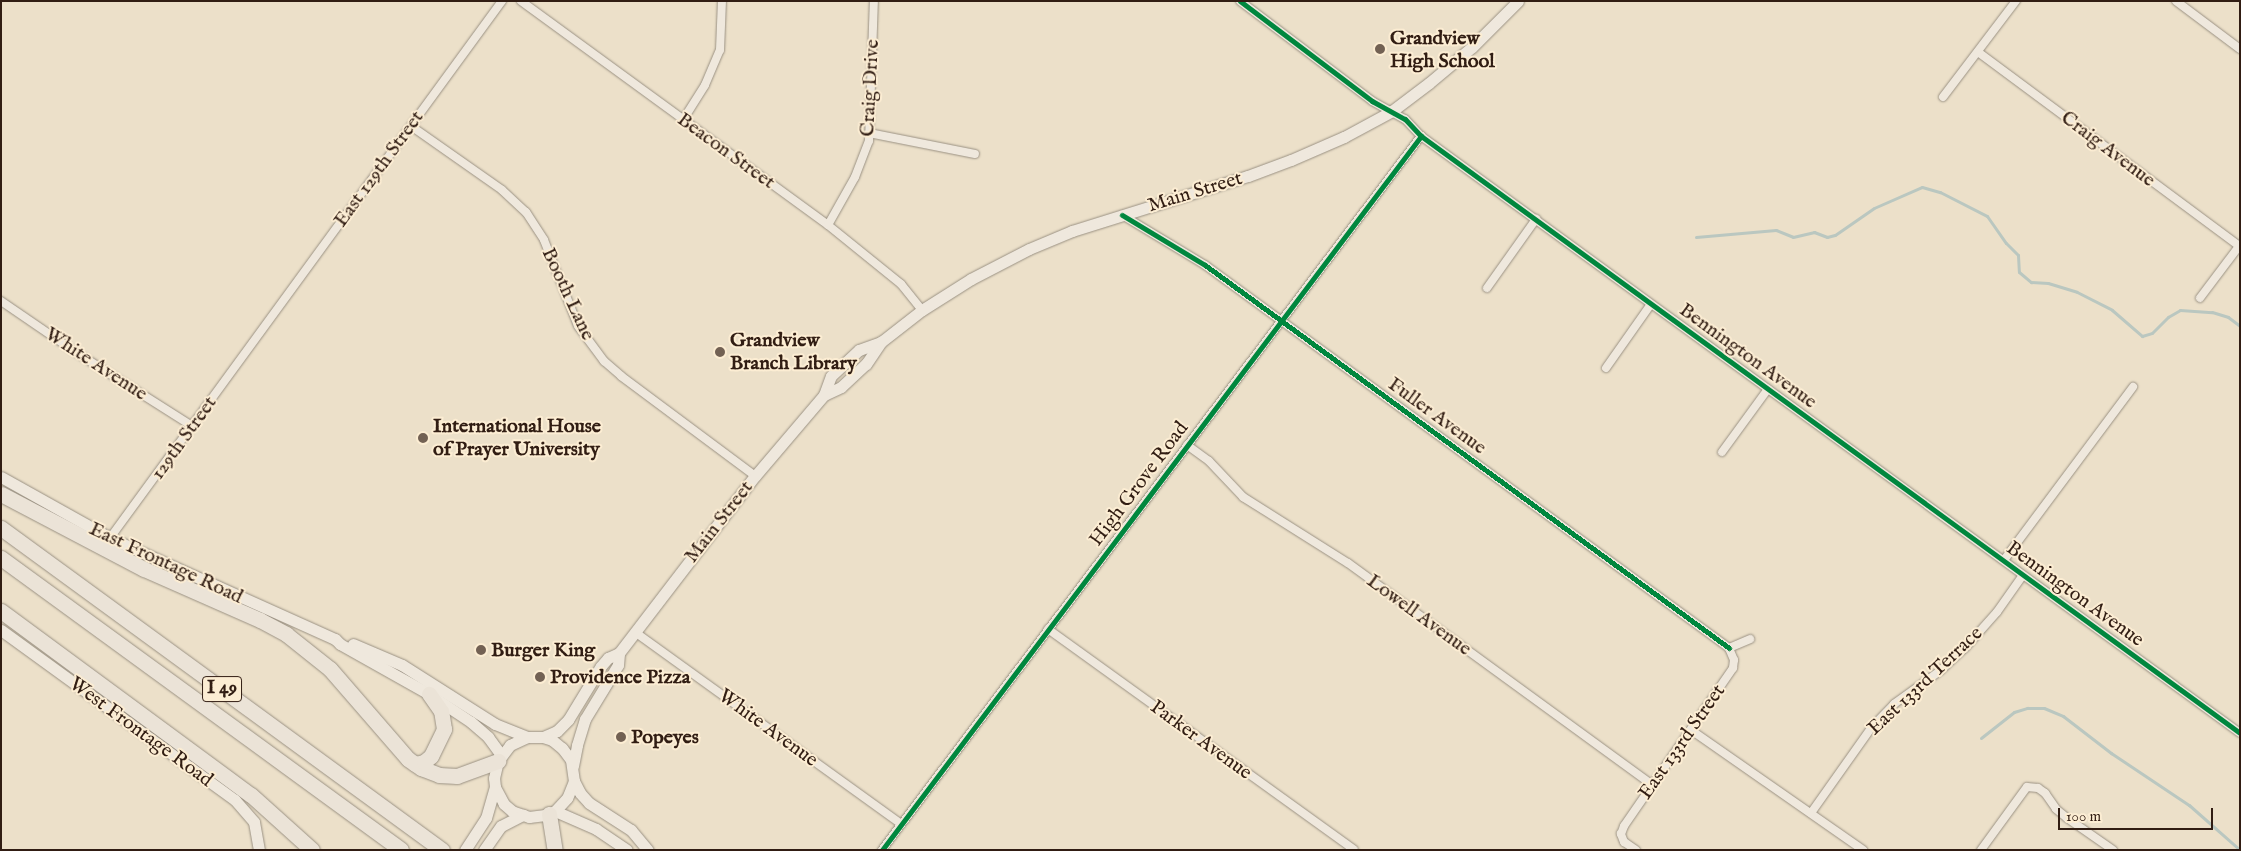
<!DOCTYPE html>
<html>
<head>
<meta charset="utf-8">
<style>
	body { margin:0 }
	#map { position:relative; width:2241px; height:851px; overflow:hidden; background:#ece0c9; font-family:"IM FELL English",serif }
	div>[style] { position:absolute }
	.stream>* { height:3px; margin:-1.5px; padding:0 1.5px; transform-origin:1.5px; border-radius:1.5px; background:#bac7c0 }
	.roads { filter:drop-shadow(0 0 1px #9a9183) drop-shadow(0 0 1px #9a9183) }
	.street>* { height:8px; margin:-4px; padding:0 4px; transform-origin:4px; border-radius:4px; background:#efe8dd }
	.secondary>* { height:11px; margin:-5.5px; padding:0 5.5px; transform-origin:5.5px; border-radius:5.5px; background:#efe8dd }
	.highway>* { height:15px; margin:-7.5px; padding:0 7.5px; transform-origin:7.5px; border-radius:7.5px; background:#ebe3d7 }
	.cycleway>* { height:5px; margin:-2.5px; padding:0 2.5px; transform-origin:2.5px; border-radius:2.5px; background:#00873e }
	.dots>* { width:14px; height:14px; translate:-50% -50%; box-sizing:border-box; border:2px solid #fcedd3; border-radius:50% }
	span { translate:-50% -50%; white-space:nowrap; text-align:center; line-height:1.15; -webkit-text-stroke:4px #fcedd3; paint-order:stroke }
	.shield-label span { padding:1px 4px; background:#fcedd3; border:1px solid; border-radius:4px; -webkit-text-stroke-width:0 }
	.shield-label { font-size:19px; color:#311d13; font-weight:700 }
	.poi-label { font-size:20px; color:#311d13; font-weight:700 }
	.left { translate:0 -50%; text-align:left }
	.street-label { font-size:20px; color:#311d13 }
	.frame { position:absolute; inset:0; border:2px solid #311d13; pointer-events:none }
	.scale { position:absolute; left:2058px; top:808px; width:155px; height:22px; box-sizing:border-box; border:2px solid #311d13; border-top:0; padding-left:6px; font-size:15px; line-height:18px; white-space:nowrap; color:#311d13; -webkit-text-stroke:4px #fcedd3; paint-order:stroke }
</style>
</head>
<body>
<div id="map">
	<div class="stream">
		<i style="left:1696px;top:237px;width:80px;rotate:-5deg"></i>
		<i style="left:1776px;top:230px;width:18px;rotate:22deg"></i>
		<i style="left:1793px;top:237px;width:22px;rotate:-13deg"></i>
		<i style="left:1814px;top:232px;width:14px;rotate:21deg"></i>
		<i style="left:1827px;top:237px;width:8px;rotate:-14deg"></i>
		<i style="left:1835px;top:235px;width:47px;rotate:-34.7deg"></i>
		<i style="left:1874px;top:208px;width:52px;rotate:-23.6deg"></i>
		<i style="left:1922px;top:187px;width:19px;rotate:16deg"></i>
		<i style="left:1940px;top:192px;width:53px;rotate:27.1deg"></i>
		<i style="left:1987px;top:216px;width:33px;rotate:55deg"></i>
		<i style="left:2006px;top:243px;width:17px;rotate:45deg"></i>
		<i style="left:2018px;top:255px;width:17px;rotate:87deg"></i>
		<i style="left:2019px;top:272px;width:16px;rotate:40deg"></i>
		<i style="left:2031px;top:282px;width:17px;rotate:3deg"></i>
		<i style="left:2048px;top:283px;width:30px;rotate:17deg"></i>
		<i style="left:2077px;top:292px;width:39px;rotate:27deg"></i>
		<i style="left:2112px;top:310px;width:40px;rotate:41deg"></i>
		<i style="left:2142px;top:336px;width:10px;rotate:-17deg"></i>
		<i style="left:2152px;top:333px;width:23px;rotate:-45deg"></i>
		<i style="left:2168px;top:317px;width:14px;rotate:-30deg"></i>
		<i style="left:2180px;top:310px;width:32px;rotate:4deg"></i>
		<i style="left:2212px;top:312px;width:17px;rotate:17deg"></i>
		<i style="left:2228px;top:317px;width:15px;rotate:37deg"></i>
		<i style="left:1981px;top:738px;width:42px;rotate:-38.2deg"></i>
		<i style="left:2014px;top:712px;width:14px;rotate:-17deg"></i>
		<i style="left:2027px;top:708px;width:17px"></i>
		<i style="left:2044px;top:708px;width:21px;rotate:23deg"></i>
		<i style="left:2063px;top:716px;width:61px;rotate:37.6deg"></i>
		<i style="left:2111px;top:753px;width:94px;rotate:33.7deg"></i>
		<i style="left:2189px;top:805px;width:68px;rotate:41.4deg"></i>
	</div>
	<div class="roads">
		<div class="street">
			<i style="left:521px;top:1px;width:380px;rotate:36.1deg"></i>
			<i style="left:828px;top:225px;width:94px;rotate:38.9deg"></i>
			<i style="left:901px;top:284px;width:33px;rotate:51deg"></i>
			<i style="left:1240px;top:1px;width:166px;rotate:37.1deg"></i>
			<i style="left:1372px;top:101px;width:38px;rotate:29deg"></i>
			<i style="left:1405px;top:119px;width:23px;rotate:47deg"></i>
			<i style="left:1421px;top:136px;width:1013px;rotate:36.09deg"></i>
			<i style="left:2176px;top:1px;width:80px;rotate:36.9deg"></i>
			<i style="left:1978px;top:52px;width:325px;rotate:36.6deg"></i>
			<i style="left:1943px;top:97px;width:121px;rotate:-52.8deg"></i>
			<i style="left:683px;top:120px;width:41px;rotate:-57.8deg"></i>
			<i style="left:705px;top:85px;width:38px;rotate:-67deg"></i>
			<i style="left:720px;top:50px;width:49px;rotate:-87.7deg"></i>
			<i style="left:411px;top:126px;width:111px;rotate:35.1deg"></i>
			<i style="left:502px;top:190px;width:33px;rotate:43deg"></i>
			<i style="left:526px;top:212px;width:33px;rotate:57deg"></i>
			<i style="left:544px;top:240px;width:92px;rotate:68.4deg"></i>
			<i style="left:578px;top:326px;width:44px;rotate:53.4deg"></i>
			<i style="left:604px;top:361px;width:23px;rotate:41deg"></i>
			<i style="left:621px;top:376px;width:167px;rotate:36.7deg"></i>
			<i style="left:869px;top:133px;width:108px;rotate:11.2deg"></i>
			<i style="left:1122px;top:215px;width:97px;rotate:31.1deg"></i>
			<i style="left:1205px;top:265px;width:649px;rotate:36.16deg"></i>
			<i style="left:828px;top:225px;width:55px;rotate:-60.6deg"></i>
			<i style="left:855px;top:177px;width:39px;rotate:-69deg"></i>
			<i style="left:869px;top:141px;width:140px;rotate:-88deg"></i>
			<i style="left:1487px;top:288px;width:85px;rotate:-54.6deg"></i>
			<i style="left:2200px;top:298px;width:66px;rotate:-53deg"></i>
			<i style="left:1px;top:301px;width:92px;rotate:34.4deg"></i>
			<i style="left:77px;top:353px;width:136px;rotate:32.4deg"></i>
			<i style="left:1606px;top:368px;width:78px;rotate:-54.9deg"></i>
			<i style="left:1187px;top:445px;width:27px;rotate:36deg"></i>
			<i style="left:1209px;top:461px;width:50px;rotate:46.6deg"></i>
			<i style="left:1243px;top:497px;width:124px;rotate:32.2deg"></i>
			<i style="left:1348px;top:563px;width:376px;rotate:36.1deg"></i>
			<i style="left:1722px;top:452px;width:78px;rotate:-53.9deg"></i>
			<i style="left:110px;top:538px;width:665px;rotate:-53.87deg"></i>
			<i style="left:2004px;top:560px;width:216px;rotate:-53.3deg"></i>
			<i style="left:1048px;top:629px;width:377px;rotate:35.8deg"></i>
			<i style="left:635px;top:632px;width:328px;rotate:35.8deg"></i>
			<i style="left:1729px;top:648px;width:23px;rotate:-23deg"></i>
			<i style="left:1691px;top:730px;width:210px;rotate:34.9deg"></i>
			<i style="left:1811px;top:813px;width:105px;rotate:-54.7deg"></i>
			<i style="left:1872px;top:727px;width:32px;rotate:-46deg"></i>
			<i style="left:1894px;top:704px;width:57px;rotate:-35.7deg"></i>
			<i style="left:1940px;top:671px;width:34px;rotate:-43deg"></i>
			<i style="left:1965px;top:648px;width:48px;rotate:-48.4deg"></i>
			<i style="left:1997px;top:612px;width:45px;rotate:-54.9deg"></i>
			<i style="left:882px;top:850px;width:895px;rotate:-52.95deg"></i>
			<i style="left:1636px;top:850px;width:14px;rotate:-146deg"></i>
			<i style="left:1624px;top:842px;width:9px;rotate:-111deg"></i>
			<i style="left:1621px;top:834px;width:9px;rotate:-69deg"></i>
			<i style="left:1624px;top:826px;width:192px;rotate:-55.4deg"></i>
			<i style="left:1733px;top:668px;width:8px;rotate:-83deg"></i>
			<i style="left:1734px;top:660px;width:13px;rotate:-113deg"></i>
			<i style="left:1981px;top:850px;width:78px;rotate:-53.9deg"></i>
			<i style="left:2027px;top:787px;width:11px;rotate:5deg"></i>
			<i style="left:2038px;top:788px;width:9px;rotate:36deg"></i>
			<i style="left:2045px;top:793px;width:19px;rotate:55deg"></i>
			<i style="left:2056px;top:809px;width:14px;rotate:39deg"></i>
			<i style="left:2067px;top:818px;width:56px;rotate:34.8deg"></i>
		</div>
		<div class="secondary">
			<i style="left:824px;top:395px;width:19px;rotate:-25deg"></i>
			<i style="left:841px;top:387px;width:34px;rotate:-43deg"></i>
			<i style="left:866px;top:364px;width:27px;rotate:-56deg"></i>
			<i style="left:1px;top:477px;width:125px;rotate:29.2deg"></i>
			<i style="left:110px;top:538px;width:247px;rotate:24.2deg"></i>
			<i style="left:335px;top:639px;width:7px;rotate:45deg"></i>
			<i style="left:340px;top:644px;width:102px;rotate:29.3deg"></i>
			<i style="left:429px;top:694px;width:50px;rotate:33.7deg"></i>
			<i style="left:471px;top:722px;width:23px;rotate:41deg"></i>
			<i style="left:488px;top:737px;width:22px;rotate:54deg"></i>
			<i style="left:1px;top:630px;width:289px;rotate:36deg"></i>
			<i style="left:235px;top:800px;width:29px;rotate:49deg"></i>
			<i style="left:254px;top:822px;width:28px;rotate:80deg"></i>
			<i style="left:353px;top:644px;width:53px;rotate:23.2deg"></i>
			<i style="left:402px;top:665px;width:110px;rotate:32.4deg"></i>
			<i style="left:495px;top:724px;width:35px;rotate:22deg"></i>
			<i style="left:543px;top:737px;width:15px;rotate:-23deg"></i>
			<i style="left:557px;top:731px;width:16px;rotate:-45deg"></i>
			<i style="left:568px;top:720px;width:63px;rotate:-58.6deg"></i>
			<i style="left:601px;top:666px;width:11px;rotate:-49deg"></i>
			<i style="left:608px;top:658px;width:12px;rotate:-24deg"></i>
			<i style="left:619px;top:653px;width:223px;rotate:-52.5deg"></i>
			<i style="left:755px;top:476px;width:106px;rotate:-49.6deg"></i>
			<i style="left:824px;top:395px;width:20px;rotate:-70deg"></i>
			<i style="left:831px;top:376px;width:38px;rotate:-43deg"></i>
			<i style="left:859px;top:350px;width:23px;rotate:-20deg"></i>
			<i style="left:881px;top:342px;width:52px;rotate:-38deg"></i>
			<i style="left:922px;top:310px;width:58px;rotate:-32.3deg"></i>
			<i style="left:971px;top:279px;width:65px;rotate:-27.3deg"></i>
			<i style="left:1029px;top:249px;width:47px;rotate:-22.7deg"></i>
			<i style="left:1072px;top:231px;width:184px;rotate:-17.4deg"></i>
			<i style="left:1248px;top:176px;width:46px;rotate:-20.4deg"></i>
			<i style="left:1291px;top:160px;width:58px;rotate:-23.5deg"></i>
			<i style="left:1344px;top:137px;width:55px;rotate:-28.4deg"></i>
			<i style="left:1392px;top:111px;width:46px;rotate:-37.1deg"></i>
			<i style="left:1429px;top:83px;width:56px;rotate:-39.9deg"></i>
			<i style="left:1472px;top:47px;width:65px;rotate:-45deg"></i>
			<i style="left:573px;top:766px;width:21px;rotate:-79deg"></i>
			<i style="left:577px;top:745px;width:27px;rotate:-73deg"></i>
			<i style="left:585px;top:719px;width:63px;rotate:-58.6deg"></i>
			<i style="left:618px;top:665px;width:12px;rotate:-85deg"></i>
			<i style="left:574px;top:781px;width:18px;rotate:112deg"></i>
			<i style="left:567px;top:798px;width:18px;rotate:133deg"></i>
			<i style="left:555px;top:811px;width:11px;rotate:158deg"></i>
			<i style="left:545px;top:815px;width:16px;rotate:173deg"></i>
			<i style="left:529px;top:817px;width:18px;rotate:-161deg"></i>
			<i style="left:512px;top:811px;width:11px;rotate:-139deg"></i>
			<i style="left:504px;top:804px;width:19px;rotate:-118deg"></i>
			<i style="left:495px;top:787px;width:9px;rotate:-96deg"></i>
			<i style="left:494px;top:778px;width:17px;rotate:-77deg"></i>
			<i style="left:498px;top:761px;width:20px;rotate:-53deg"></i>
			<i style="left:510px;top:745px;width:19px;rotate:-25deg"></i>
			<i style="left:527px;top:737px;width:16px"></i>
			<i style="left:543px;top:737px;width:9px;rotate:18deg"></i>
			<i style="left:552px;top:740px;width:13px;rotate:39deg"></i>
			<i style="left:562px;top:748px;width:15px;rotate:53deg"></i>
			<i style="left:571px;top:760px;width:21px;rotate:82deg"></i>
			<i style="left:574px;top:781px;width:13px;rotate:63deg"></i>
			<i style="left:580px;top:793px;width:13px;rotate:48deg"></i>
			<i style="left:589px;top:803px;width:50px;rotate:32.7deg"></i>
			<i style="left:631px;top:830px;width:26px;rotate:50deg"></i>
			<i style="left:555px;top:811px;width:45px;rotate:23.7deg"></i>
			<i style="left:596px;top:829px;width:37px;rotate:34deg"></i>
			<i style="left:465px;top:850px;width:38px;rotate:-57deg"></i>
			<i style="left:486px;top:818px;width:32px;rotate:-74deg"></i>
			<i style="left:484px;top:850px;width:29px;rotate:-55deg"></i>
			<i style="left:501px;top:826px;width:25px;rotate:-27deg"></i>
		</div>
		<div class="highway">
			<i style="left:1px;top:494px;width:161px;rotate:27.7deg"></i>
			<i style="left:144px;top:569px;width:127px;rotate:23.7deg"></i>
			<i style="left:260px;top:620px;width:30px;rotate:28deg"></i>
			<i style="left:286px;top:634px;width:56px;rotate:38.5deg"></i>
			<i style="left:330px;top:669px;width:119px;rotate:49.1deg"></i>
			<i style="left:408px;top:759px;width:16px;rotate:35deg"></i>
			<i style="left:421px;top:768px;width:19px;rotate:21deg"></i>
			<i style="left:439px;top:775px;width:18px;rotate:3deg"></i>
			<i style="left:457px;top:776px;width:44px;rotate:-20.1deg"></i>
			<i style="left:1px;top:528px;width:546px;rotate:36.14deg"></i>
			<i style="left:1px;top:558px;width:495px;rotate:36.1deg"></i>
			<i style="left:1px;top:611px;width:310px;rotate:36.4deg"></i>
			<i style="left:251px;top:795px;width:82px;rotate:42deg"></i>
			<i style="left:415px;top:764px;width:9px;rotate:-13deg"></i>
			<i style="left:424px;top:762px;width:9px;rotate:-41deg"></i>
			<i style="left:431px;top:756px;width:30px;rotate:-64deg"></i>
			<i style="left:444px;top:729px;width:18px;rotate:-99deg"></i>
			<i style="left:441px;top:711px;width:21px;rotate:-125deg"></i>
			<i style="left:549px;top:814px;width:36px;rotate:81deg"></i>
		</div>
	</div>
	<div class="cycleway">
		<i style="left:1240px;top:1px;width:166px;rotate:37.1deg"></i>
		<i style="left:1372px;top:101px;width:38px;rotate:29deg"></i>
		<i style="left:1405px;top:119px;width:23px;rotate:47deg"></i>
		<i style="left:1421px;top:136px;width:1013px;rotate:36.09deg"></i>
		<i style="left:1122px;top:215px;width:97px;rotate:31.1deg"></i>
		<i style="left:1205px;top:265px;width:649px;rotate:36.16deg"></i>
		<i style="left:882px;top:850px;width:895px;rotate:-52.95deg"></i>
	</div>
	<div class="dots">
		<i style="left:1380px;top:49px;background:#726153"></i>
		<i style="left:720px;top:352px;background:#726153"></i>
		<i style="left:423px;top:438px;background:#726153"></i>
		<i style="left:481px;top:650px;background:#726153"></i>
		<i style="left:540px;top:677px;background:#726153"></i>
		<i style="left:621px;top:737px;background:#726153"></i>
	</div>
	<div class="shield-label">
		<span style="left:222px;top:689px">I 49</span>
	</div>
	<div class="poi-label">
		<span class="left" style="left:1390px;top:50px">Grandview<br>High School</span>
		<span class="left" style="left:730px;top:352px">Grandview<br>Branch Library</span>
		<span class="left" style="left:433px;top:438px">International House<br>of Prayer University</span>
		<span class="left" style="left:491px;top:650px">Burger King</span>
		<span class="left" style="left:550px;top:677px">Providence Pizza</span>
		<span class="left" style="left:631px;top:737px">Popeyes</span>
	</div>
	<div class="street-label">
		<span style="left:870px;top:88px;rotate:-87deg">Craig Drive</span>
		<span style="left:2108px;top:149px;rotate:37deg">Craig Avenue</span>
		<span style="left:726px;top:151px;rotate:36deg">Beacon Street</span>
		<span style="left:379px;top:169px;rotate:-54deg">East 129th Street</span>
		<span style="left:1195px;top:192px;rotate:-17deg">Main Street</span>
		<span style="left:568px;top:294px;rotate:65deg">Booth Lane</span>
		<span style="left:1748px;top:356px;rotate:36deg">Bennington Avenue</span>
		<span style="left:96px;top:364px;rotate:33deg">White Avenue</span>
		<span style="left:1437px;top:416px;rotate:36deg">Fuller Avenue</span>
		<span style="left:184px;top:438px;rotate:-54deg">129th Street</span>
		<span style="left:1139px;top:484px;rotate:-53deg">High Grove Road</span>
		<span style="left:719px;top:522px;rotate:-52deg">Main Street</span>
		<span style="left:166px;top:563px;rotate:25deg">East Frontage Road</span>
		<span style="left:2075px;top:594px;rotate:36deg">Bennington Avenue</span>
		<span style="left:1419px;top:615px;rotate:36deg">Lowell Avenue</span>
		<span style="left:1925px;top:681px;rotate:-43deg">East 133rd Terrace</span>
		<span style="left:768px;top:728px;rotate:36deg">White Avenue</span>
		<span style="left:141px;top:732px;rotate:36deg">West Frontage Road</span>
		<span style="left:1201px;top:740px;rotate:36deg">Parker Avenue</span>
		<span style="left:1682px;top:742px;rotate:-55deg">East 133rd Street</span>
	</div>
	<div class="frame"></div>
	<div class="scale">100 m</div>
</div>
</body>
</html>
